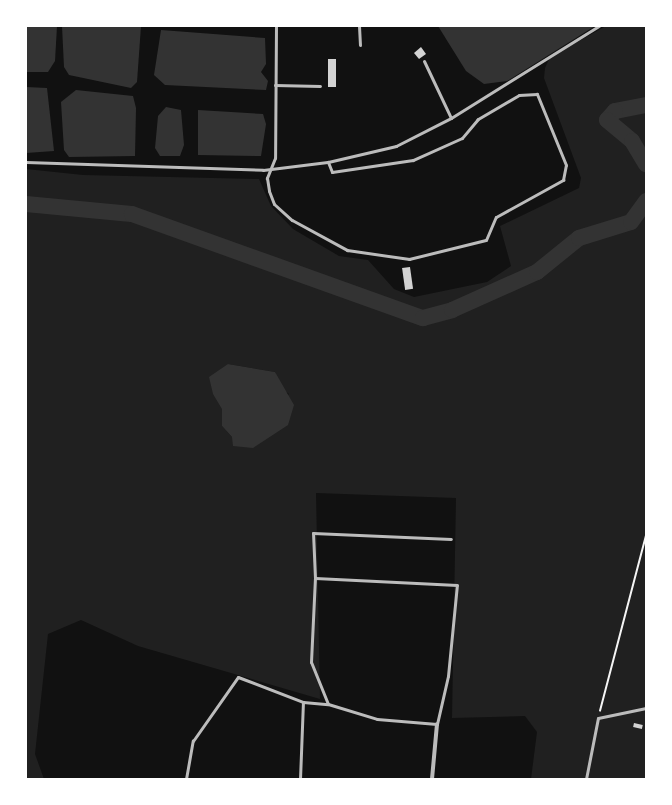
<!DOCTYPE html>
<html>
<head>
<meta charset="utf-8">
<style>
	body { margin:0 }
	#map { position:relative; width:672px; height:805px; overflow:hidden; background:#111; font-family:"Sofia Sans Condensed",sans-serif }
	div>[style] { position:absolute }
	.green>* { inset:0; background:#202020 }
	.water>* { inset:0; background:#333 }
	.river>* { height:16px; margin:-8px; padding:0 8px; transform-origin:8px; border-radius:8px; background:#333 }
	.building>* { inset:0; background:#d3d3d3; transform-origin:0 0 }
	.path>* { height:1.5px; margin:-0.75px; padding:0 0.75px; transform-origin:0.75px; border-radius:0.75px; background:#f5f5f5 }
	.service>* { height:3px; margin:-1.5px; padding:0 1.5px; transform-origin:1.5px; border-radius:1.5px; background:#bcbcbc }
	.minor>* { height:4px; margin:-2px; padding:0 2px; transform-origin:2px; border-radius:2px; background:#bcbcbc }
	span { translate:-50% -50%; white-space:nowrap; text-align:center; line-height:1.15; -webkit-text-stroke:3px #fff; paint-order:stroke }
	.frame { position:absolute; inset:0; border:27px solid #fff; pointer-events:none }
</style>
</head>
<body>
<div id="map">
	<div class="green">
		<i style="clip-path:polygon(evenodd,606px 26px,646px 26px,646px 779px,531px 779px,537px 732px,525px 716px,452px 718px,456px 498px,316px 493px,320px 699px,138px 646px,81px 620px,48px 634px,35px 754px,44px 779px,26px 779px,26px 169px,83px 175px,259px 179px,271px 206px,293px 229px,339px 256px,368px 260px,394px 289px,414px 297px,487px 282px,511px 266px,500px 226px,579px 188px,581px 178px,544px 78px,545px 68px,550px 57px,606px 26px,228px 364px,275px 372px,280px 387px,289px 394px,232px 437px,222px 426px,228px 364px)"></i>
	</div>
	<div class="water">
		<i style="clip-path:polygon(26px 26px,57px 26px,55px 61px,48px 72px,26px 72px)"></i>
		<i style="clip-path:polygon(62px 26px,141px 26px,137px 82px,131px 88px,69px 75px,64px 67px)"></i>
		<i style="clip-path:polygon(438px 26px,595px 26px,507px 81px,484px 84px,466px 71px)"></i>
		<i style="clip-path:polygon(161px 30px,265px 38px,266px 64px,261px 72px,268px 81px,266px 90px,165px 85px,154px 75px)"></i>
		<i style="clip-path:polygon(26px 87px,47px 88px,54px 151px,26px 153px)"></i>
		<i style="clip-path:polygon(76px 90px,133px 96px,136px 108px,135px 156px,69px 157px,64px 150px,61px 102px)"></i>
		<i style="clip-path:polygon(166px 107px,181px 110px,184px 145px,180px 156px,160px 156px,155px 148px,158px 116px)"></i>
		<i style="clip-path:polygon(198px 110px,263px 114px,266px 124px,261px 156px,198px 155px)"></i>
		<i style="clip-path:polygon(228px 364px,275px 372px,294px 405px,288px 425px,253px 448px,233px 446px,232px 437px,222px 426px,222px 409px,213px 394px,209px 377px)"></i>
	</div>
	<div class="river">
		<i style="left:646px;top:105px;width:32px;rotate:169deg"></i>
		<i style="left:615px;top:111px;width:12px;rotate:132deg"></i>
		<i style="left:607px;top:120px;width:33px;rotate:40deg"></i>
		<i style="left:632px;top:141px;width:27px;rotate:59deg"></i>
		<i style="left:26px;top:204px;width:106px;rotate:5.4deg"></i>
		<i style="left:132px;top:214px;width:309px;rotate:19.7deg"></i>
		<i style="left:423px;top:318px;width:30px;rotate:-15deg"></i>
		<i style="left:452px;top:310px;width:93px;rotate:-24.1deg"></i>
		<i style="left:537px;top:272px;width:54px;rotate:-39deg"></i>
		<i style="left:579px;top:238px;width:54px;rotate:-17.1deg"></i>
		<i style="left:631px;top:222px;width:26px;rotate:-54deg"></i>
	</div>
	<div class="building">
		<i style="clip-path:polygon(421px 47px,426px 54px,419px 59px,414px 53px)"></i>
		<i style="left:328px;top:59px;width:8px;height:28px"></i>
		<i style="left:410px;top:267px;width:22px;height:8px;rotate:82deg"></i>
		<i style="left:634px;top:723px;width:9px;height:4px;rotate:13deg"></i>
	</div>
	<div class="path">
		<i style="left:600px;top:711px;width:181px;rotate:-75.3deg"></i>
	</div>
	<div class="service">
		<i style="left:276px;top:26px;width:132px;rotate:90.4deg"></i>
		<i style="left:275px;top:158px;width:22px;rotate:112deg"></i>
		<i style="left:267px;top:178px;width:13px;rotate:81deg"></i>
		<i style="left:269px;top:191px;width:14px;rotate:69deg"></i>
		<i style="left:274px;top:204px;width:24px;rotate:42deg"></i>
		<i style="left:292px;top:220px;width:63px;rotate:28.6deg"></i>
		<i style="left:347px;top:250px;width:63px;rotate:8.3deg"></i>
		<i style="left:409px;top:259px;width:79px;rotate:-13.9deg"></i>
		<i style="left:486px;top:240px;width:25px;rotate:-67deg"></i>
		<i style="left:496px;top:217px;width:77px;rotate:-28.9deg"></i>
		<i style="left:563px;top:180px;width:15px;rotate:-79deg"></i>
		<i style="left:566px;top:165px;width:77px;rotate:-112.2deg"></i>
		<i style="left:537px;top:94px;width:18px;rotate:177deg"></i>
		<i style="left:519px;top:95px;width:48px;rotate:149.7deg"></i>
		<i style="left:478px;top:119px;width:25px;rotate:130deg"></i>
		<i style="left:462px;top:138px;width:54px;rotate:155.8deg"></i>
		<i style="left:413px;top:160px;width:82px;rotate:171.6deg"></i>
		<i style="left:332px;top:172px;width:11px;rotate:-112deg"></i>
		<i style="left:359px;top:26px;width:19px;rotate:87deg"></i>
		<i style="left:424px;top:61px;width:63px;rotate:64.7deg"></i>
		<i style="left:275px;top:85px;width:45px;rotate:1.3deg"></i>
		<i style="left:26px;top:162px;width:237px;rotate:1.9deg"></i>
		<i style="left:263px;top:170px;width:65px;rotate:-7deg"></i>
		<i style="left:328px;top:162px;width:70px;rotate:-13.2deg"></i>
		<i style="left:396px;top:146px;width:62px;rotate:-27deg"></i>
		<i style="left:451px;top:118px;width:174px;rotate:-31.9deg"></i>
		<i style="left:328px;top:704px;width:45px;rotate:-112deg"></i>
		<i style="left:311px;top:662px;width:84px;rotate:-87.3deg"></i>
		<i style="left:315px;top:578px;width:45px;rotate:-92.5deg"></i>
		<i style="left:313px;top:533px;width:138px;rotate:2.5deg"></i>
		<i style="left:186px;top:779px;width:39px;rotate:-80deg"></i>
		<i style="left:193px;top:741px;width:78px;rotate:-54.9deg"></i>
		<i style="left:238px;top:677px;width:70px;rotate:21deg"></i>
		<i style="left:303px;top:702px;width:25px;rotate:5deg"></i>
		<i style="left:328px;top:704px;width:51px;rotate:17deg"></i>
		<i style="left:377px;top:719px;width:60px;rotate:4.8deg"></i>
		<i style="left:437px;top:724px;width:49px;rotate:-77.1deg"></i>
		<i style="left:448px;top:676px;width:91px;rotate:-84.4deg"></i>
		<i style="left:457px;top:585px;width:142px;rotate:-177.2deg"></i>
		<i style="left:300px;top:779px;width:77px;rotate:-87.8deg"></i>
		<i style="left:586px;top:779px;width:62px;rotate:-78.9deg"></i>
		<i style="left:598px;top:718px;width:49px;rotate:-11.8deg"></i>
	</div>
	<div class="minor">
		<i style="left:432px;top:779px;width:55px;rotate:-84.8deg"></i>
	</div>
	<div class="frame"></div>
</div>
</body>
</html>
